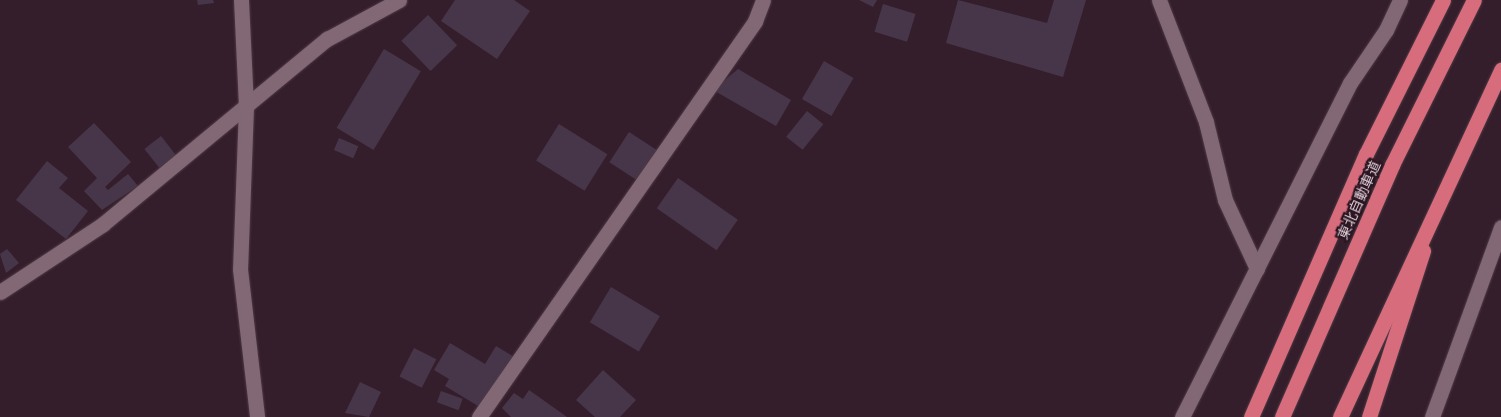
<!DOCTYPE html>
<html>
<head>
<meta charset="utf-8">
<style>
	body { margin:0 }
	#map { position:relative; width:1501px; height:417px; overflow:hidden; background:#351e2b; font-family:"Exo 2","Noto Sans JP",sans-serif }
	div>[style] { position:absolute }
	.building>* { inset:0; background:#47364a; transform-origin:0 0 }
	.roads { filter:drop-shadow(0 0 1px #4e3a45) drop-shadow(0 0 1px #4e3a45) }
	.minor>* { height:15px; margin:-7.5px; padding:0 7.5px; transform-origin:7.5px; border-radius:7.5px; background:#826775 }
	.highway>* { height:15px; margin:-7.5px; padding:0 7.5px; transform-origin:7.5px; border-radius:7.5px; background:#d76c7c }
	span { translate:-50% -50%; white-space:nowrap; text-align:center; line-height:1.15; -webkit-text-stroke:4.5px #2b1521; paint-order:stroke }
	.street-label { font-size:14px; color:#ddcdd5 }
</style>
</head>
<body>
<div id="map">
	<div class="building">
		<i style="clip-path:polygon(197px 0,213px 0,214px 3px,198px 5px)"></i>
		<i style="clip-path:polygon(455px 0,514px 0,530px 11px,497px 59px,441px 21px)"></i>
		<i style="clip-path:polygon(859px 0,877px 0,873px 7px)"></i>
		<i style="clip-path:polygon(958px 0,1047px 23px,1054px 0,1086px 0,1063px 77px,946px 43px)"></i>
		<i style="left:883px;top:4px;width:34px;height:29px;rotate:17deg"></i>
		<i style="left:428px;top:15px;width:42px;height:37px;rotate:46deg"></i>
		<i style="left:384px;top:49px;width:43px;height:92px;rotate:31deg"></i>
		<i style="left:824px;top:61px;width:34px;height:44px;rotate:30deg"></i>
		<i style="clip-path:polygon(738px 69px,791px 100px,776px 126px,713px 90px)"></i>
		<i style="left:807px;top:111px;width:21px;height:33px;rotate:39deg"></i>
		<i style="clip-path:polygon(94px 123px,131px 162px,105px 187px,108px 190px,128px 174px,138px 186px,102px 210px,84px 191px,97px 178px,68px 147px)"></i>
		<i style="left:559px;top:124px;width:57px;height:43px;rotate:32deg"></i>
		<i style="left:629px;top:132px;width:33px;height:36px;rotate:33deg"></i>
		<i style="left:161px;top:136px;width:24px;height:21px;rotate:52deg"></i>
		<i style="left:339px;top:138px;width:21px;height:13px;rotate:23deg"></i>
		<i style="clip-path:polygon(47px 161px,68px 178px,59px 188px,88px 211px,66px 239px,16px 200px)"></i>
		<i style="left:678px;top:178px;width:73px;height:37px;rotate:35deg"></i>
		<i style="clip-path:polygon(7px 249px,19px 263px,6px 273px,0 254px)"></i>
		<i style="left:611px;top:287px;width:57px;height:41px;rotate:31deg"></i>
		<i style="clip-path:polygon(450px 343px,485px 364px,496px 346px,514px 357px,483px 409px,445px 386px,449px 379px,434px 370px)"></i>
		<i style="left:414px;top:348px;width:25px;height:32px;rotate:27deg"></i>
		<i style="clip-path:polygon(603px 370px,636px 400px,620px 417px,595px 417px,576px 400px)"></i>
		<i style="clip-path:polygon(360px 382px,381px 392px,369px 417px,345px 413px)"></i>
		<i style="clip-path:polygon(529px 390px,567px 417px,511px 417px,502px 408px,514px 393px,523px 399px)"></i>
		<i style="left:441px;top:391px;width:23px;height:12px;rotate:20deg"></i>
	</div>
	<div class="roads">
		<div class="minor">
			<i style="left:241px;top:0;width:107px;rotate:87.3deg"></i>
			<i style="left:246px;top:107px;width:162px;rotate:92.1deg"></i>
			<i style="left:240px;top:269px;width:149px;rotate:83.4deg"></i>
			<i style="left:1159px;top:0;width:131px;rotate:68.9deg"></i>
			<i style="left:1206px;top:122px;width:80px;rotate:76.3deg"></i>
			<i style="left:1225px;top:200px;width:76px;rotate:65.1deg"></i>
			<i style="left:0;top:292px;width:123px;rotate:-33.4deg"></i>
			<i style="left:103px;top:224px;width:291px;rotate:-39.6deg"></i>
			<i style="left:327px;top:39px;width:82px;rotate:-28.4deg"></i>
			<i style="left:479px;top:417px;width:483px;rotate:-55.1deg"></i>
			<i style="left:755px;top:21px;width:22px;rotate:-69deg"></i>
			<i style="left:1182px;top:417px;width:374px;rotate:-63.3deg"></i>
			<i style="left:1350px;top:83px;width:64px;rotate:-55.8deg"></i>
			<i style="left:1386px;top:30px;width:33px;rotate:-65deg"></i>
			<i style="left:1432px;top:417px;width:202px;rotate:-70deg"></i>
		</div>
		<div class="highway">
			<i style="left:1251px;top:417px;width:287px;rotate:-66.4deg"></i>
			<i style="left:1366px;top:154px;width:172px;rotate:-63.4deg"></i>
			<i style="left:1282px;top:417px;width:275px;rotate:-66.4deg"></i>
			<i style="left:1392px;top:165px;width:184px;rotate:-63.6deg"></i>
			<i style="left:1340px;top:417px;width:383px;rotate:-65.1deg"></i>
			<i style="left:1369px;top:417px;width:175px;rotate:-72deg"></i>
		</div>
	</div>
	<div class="street-label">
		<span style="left:1359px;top:200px;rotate:-66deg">東北自動車道</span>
	</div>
</div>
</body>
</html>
